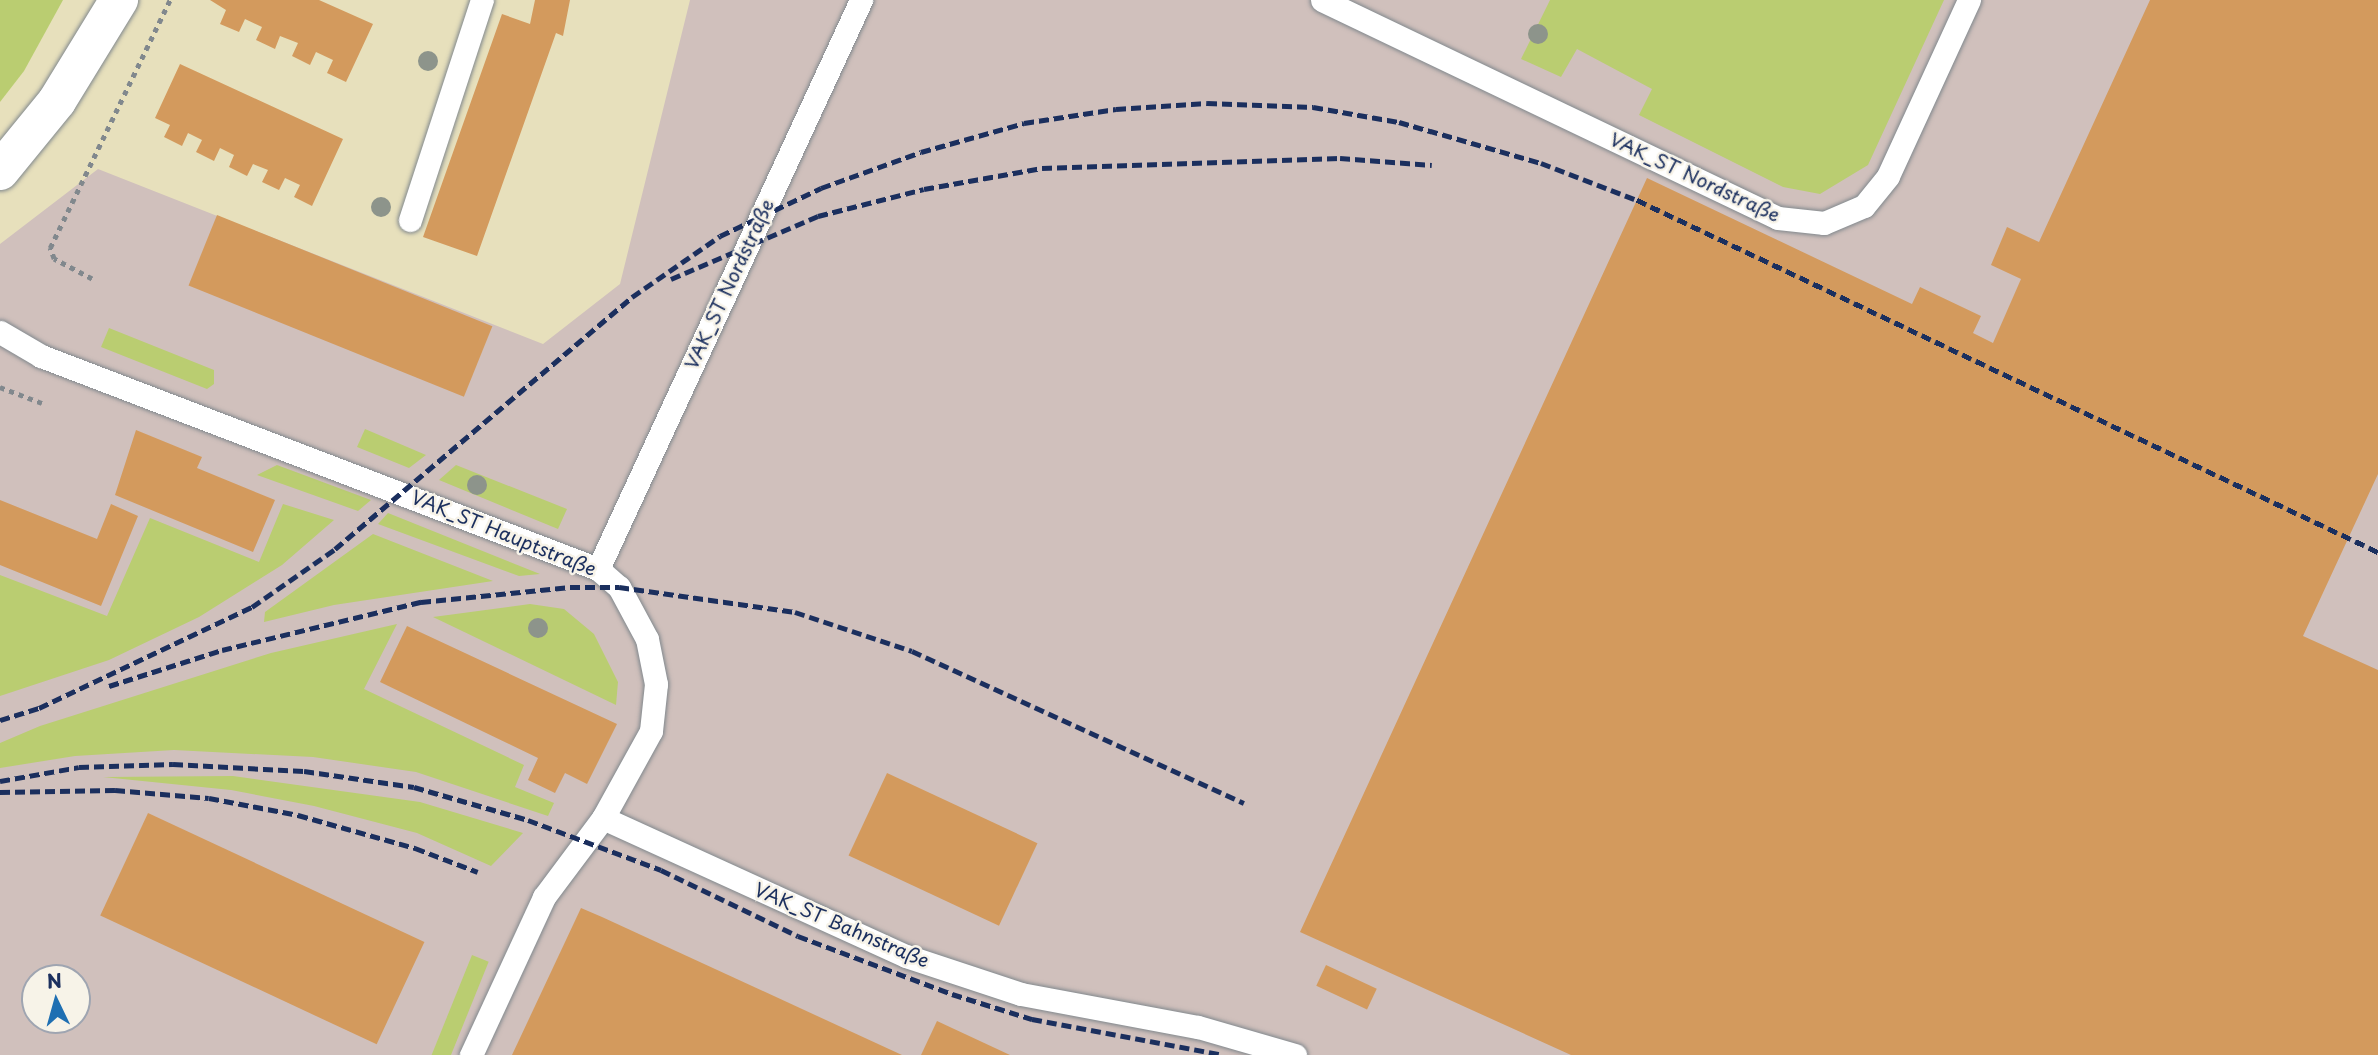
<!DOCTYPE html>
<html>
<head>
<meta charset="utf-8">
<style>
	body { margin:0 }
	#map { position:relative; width:2378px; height:1055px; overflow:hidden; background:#e7e0bc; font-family:"Playpen Sans",sans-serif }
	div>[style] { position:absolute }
	.industrial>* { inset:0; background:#d0c0bc }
	.green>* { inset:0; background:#bacd71; transform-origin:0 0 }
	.building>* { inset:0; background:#d39a5d; transform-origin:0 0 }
	.path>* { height:4.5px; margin-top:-2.25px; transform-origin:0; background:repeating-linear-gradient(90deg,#81888d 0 5px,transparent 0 10px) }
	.roads { filter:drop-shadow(0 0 2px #81888d) drop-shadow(0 0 2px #81888d) }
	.lane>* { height:23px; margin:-11.5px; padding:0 11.5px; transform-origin:11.5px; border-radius:11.5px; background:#fff }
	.street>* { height:38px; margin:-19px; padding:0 19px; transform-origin:19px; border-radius:19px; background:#fff }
	.rail>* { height:5px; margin-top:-2.5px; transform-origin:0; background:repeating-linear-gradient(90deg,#1b2f5e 0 10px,transparent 0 15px) }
	.trees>* { width:20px; height:20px; margin:-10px; border-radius:50%; background:#8d948b }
	span { translate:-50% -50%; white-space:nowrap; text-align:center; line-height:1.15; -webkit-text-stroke:5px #f7f3e8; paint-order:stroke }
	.street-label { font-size:19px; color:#1b2f5e }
	.north { position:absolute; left:21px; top:964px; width:70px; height:70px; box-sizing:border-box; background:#f7f3e8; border:2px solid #9fa5b1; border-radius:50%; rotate:355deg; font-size:19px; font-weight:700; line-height:28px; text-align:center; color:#1b2f5e }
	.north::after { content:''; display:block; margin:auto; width:24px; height:32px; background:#1f6fb2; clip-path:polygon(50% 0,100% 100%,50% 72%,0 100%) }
</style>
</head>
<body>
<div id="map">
	<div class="industrial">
		<i style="clip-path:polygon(evenodd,690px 0,2378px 0,2378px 1055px,0 1055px,0 244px,98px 169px,543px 344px,620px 284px,690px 0,35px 978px,77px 978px,77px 1020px,35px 1020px,35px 978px)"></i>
	</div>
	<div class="green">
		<i style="clip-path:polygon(0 0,63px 0,24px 71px,0 102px)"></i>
		<i style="clip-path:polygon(1550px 0,1944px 0,1868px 165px,1820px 194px,1783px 187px,1639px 115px,1652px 89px,1577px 49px,1561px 77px,1521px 59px)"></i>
		<i style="clip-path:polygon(109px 328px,214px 370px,214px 384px,207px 389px,101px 347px)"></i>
		<i style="clip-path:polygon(365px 429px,426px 455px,409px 468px,357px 447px)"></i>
		<i style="clip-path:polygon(277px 465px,371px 500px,358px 511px,257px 475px)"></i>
		<i style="clip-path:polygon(456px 465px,567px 509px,558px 529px,439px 480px)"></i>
		<i style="clip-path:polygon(283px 504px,334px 520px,282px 565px,199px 617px,109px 660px,0 696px,0 575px,107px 616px,150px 518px,259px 562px)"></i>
		<i style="clip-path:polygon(388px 513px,540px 574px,519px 576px,378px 524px)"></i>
		<i style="clip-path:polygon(373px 534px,493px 581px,334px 605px,264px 622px,265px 612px)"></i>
		<i style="clip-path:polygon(530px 604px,564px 609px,594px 634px,618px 682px,616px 705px,433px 617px)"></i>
		<i style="clip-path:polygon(397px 624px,364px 689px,524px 765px,515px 787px,554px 803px,548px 816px,416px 772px,313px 757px,174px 750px,75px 756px,0 768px,0 743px,40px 726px,271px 653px)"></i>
		<i style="clip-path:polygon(233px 776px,420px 802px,523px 833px,491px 866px,417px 833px,314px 806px,231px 790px,103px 777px)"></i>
		<i style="left:472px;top:955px;width:18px;height:110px;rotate:22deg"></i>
	</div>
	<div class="building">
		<i style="clip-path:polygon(210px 0,319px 0,373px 24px,346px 82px,327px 73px,333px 60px,316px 52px,310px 65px,292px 56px,298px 43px,280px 36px,275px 49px,256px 40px,262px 27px,245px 19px,239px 32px,220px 24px,226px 10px)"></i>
		<i style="clip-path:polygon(535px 0,570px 0,563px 36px,556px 33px,477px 256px,423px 237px,502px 14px,530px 24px)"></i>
		<i style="clip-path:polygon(2150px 0,2378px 0,2378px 474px,2303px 636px,2378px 670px,2378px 1055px,1571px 1055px,1300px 932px,1647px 178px,1912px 304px,1920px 287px,1981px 316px,1973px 333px,1993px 343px,2021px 279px,1991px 265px,2007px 227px,2039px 242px)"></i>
		<i style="clip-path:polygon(180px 64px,343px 139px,312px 206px,294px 197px,300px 185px,285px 178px,279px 190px,262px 182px,268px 170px,253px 164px,247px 176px,229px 167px,234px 155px,220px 148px,214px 161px,196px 152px,202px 140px,188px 133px,182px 146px,164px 137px,170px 125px,155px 118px)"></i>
		<i style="left:217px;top:215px;width:297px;height:76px;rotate:22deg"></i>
		<i style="clip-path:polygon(136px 430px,202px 457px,197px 468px,275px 500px,253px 552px,115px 495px)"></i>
		<i style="clip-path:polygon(0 500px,97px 539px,111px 504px,138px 516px,101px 606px,0 565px)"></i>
		<i style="clip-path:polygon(407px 626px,617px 724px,587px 784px,565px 773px,555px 793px,528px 780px,538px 758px,380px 682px)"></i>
		<i style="left:887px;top:773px;width:166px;height:91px;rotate:25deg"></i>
		<i style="left:148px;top:813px;width:305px;height:113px;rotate:25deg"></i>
		<i style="clip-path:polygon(581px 908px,602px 917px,902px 1055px,512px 1055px)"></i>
		<i style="left:1326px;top:965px;width:56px;height:23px;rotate:25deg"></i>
		<i style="clip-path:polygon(937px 1021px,1010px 1055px,921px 1055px)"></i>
	</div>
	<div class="path">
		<i style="left:92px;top:279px;width:43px;rotate:-152.2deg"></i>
		<i style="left:54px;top:259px;width:12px;rotate:-110deg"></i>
		<i style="left:50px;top:248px;width:276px;rotate:-64.2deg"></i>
		<i style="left:0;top:387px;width:45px;rotate:20.9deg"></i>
	</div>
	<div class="roads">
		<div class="lane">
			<i style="left:1322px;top:0;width:505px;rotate:25.55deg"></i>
			<i style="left:1778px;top:218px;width:46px;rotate:6.2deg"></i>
			<i style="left:1824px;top:223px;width:43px;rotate:-23deg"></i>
			<i style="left:1864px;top:206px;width:38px;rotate:-51deg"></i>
			<i style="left:1888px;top:176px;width:194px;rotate:-65.3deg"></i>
			<i style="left:410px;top:220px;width:231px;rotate:-71.9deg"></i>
			<i style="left:0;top:332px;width:48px;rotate:30.3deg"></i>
			<i style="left:41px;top:356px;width:596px;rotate:20.93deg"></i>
			<i style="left:598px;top:569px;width:28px;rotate:41deg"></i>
			<i style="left:619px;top:587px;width:59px;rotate:61.7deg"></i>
			<i style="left:647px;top:639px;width:46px;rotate:78.7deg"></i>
			<i style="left:656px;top:684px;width:47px;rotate:96.1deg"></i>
			<i style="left:651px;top:731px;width:99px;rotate:118.9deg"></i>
			<i style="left:603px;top:818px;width:99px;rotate:126.8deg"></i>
			<i style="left:544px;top:897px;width:174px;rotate:114.8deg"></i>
			<i style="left:598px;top:569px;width:627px;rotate:-65.19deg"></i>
			<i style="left:603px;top:818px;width:333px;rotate:24.5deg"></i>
			<i style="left:906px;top:956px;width:121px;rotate:18.3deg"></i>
			<i style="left:1021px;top:994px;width:180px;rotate:10.6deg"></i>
			<i style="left:1198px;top:1027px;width:101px;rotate:16.1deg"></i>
		</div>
		<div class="street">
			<i style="left:0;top:171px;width:90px;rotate:-50.8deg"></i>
			<i style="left:57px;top:101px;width:119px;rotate:-58.5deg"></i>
		</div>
	</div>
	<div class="rail">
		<i style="left:671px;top:279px;width:160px;rotate:-23.2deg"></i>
		<i style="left:818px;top:216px;width:109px;rotate:-14.3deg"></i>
		<i style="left:924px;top:189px;width:120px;rotate:-10.1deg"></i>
		<i style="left:1042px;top:168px;width:298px;rotate:-1.9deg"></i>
		<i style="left:1340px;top:158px;width:92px;rotate:4.4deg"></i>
		<i style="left:109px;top:686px;width:119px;rotate:-17.7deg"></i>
		<i style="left:222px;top:650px;width:205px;rotate:-13.6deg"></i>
		<i style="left:421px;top:602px;width:150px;rotate:-5.7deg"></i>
		<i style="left:570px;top:587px;width:49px"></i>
		<i style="left:619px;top:587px;width:178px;rotate:8.1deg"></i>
		<i style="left:795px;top:612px;width:123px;rotate:18.4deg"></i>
		<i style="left:912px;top:651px;width:365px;rotate:24.6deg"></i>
		<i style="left:0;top:720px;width:41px;rotate:-17.1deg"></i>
		<i style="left:39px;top:708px;width:236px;rotate:-25.4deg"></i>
		<i style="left:252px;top:607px;width:101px;rotate:-34.9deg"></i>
		<i style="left:335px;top:549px;width:390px;rotate:-40.3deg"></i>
		<i style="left:632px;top:297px;width:107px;rotate:-34.7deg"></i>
		<i style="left:720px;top:236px;width:112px;rotate:-25.4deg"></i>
		<i style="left:821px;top:188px;width:106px;rotate:-19.8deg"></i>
		<i style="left:921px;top:152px;width:107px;rotate:-15.7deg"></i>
		<i style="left:1024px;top:123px;width:93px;rotate:-8.7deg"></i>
		<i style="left:1116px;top:109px;width:91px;rotate:-3.8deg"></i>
		<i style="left:1207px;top:103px;width:106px;rotate:2.2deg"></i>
		<i style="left:1313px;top:107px;width:87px;rotate:9.9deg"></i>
		<i style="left:1399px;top:122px;width:148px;rotate:16.1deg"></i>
		<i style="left:1541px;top:163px;width:103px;rotate:21.1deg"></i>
		<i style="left:1637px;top:200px;width:820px;rotate:25.41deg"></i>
		<i style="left:0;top:781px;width:80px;rotate:-10deg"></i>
		<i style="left:79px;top:767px;width:94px;rotate:-1.8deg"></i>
		<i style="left:173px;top:764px;width:131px;rotate:3.1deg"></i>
		<i style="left:304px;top:771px;width:111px;rotate:8.3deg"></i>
		<i style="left:414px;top:787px;width:119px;rotate:16.1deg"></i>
		<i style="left:528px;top:820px;width:142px;rotate:20.6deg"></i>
		<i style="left:661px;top:870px;width:152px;rotate:25.7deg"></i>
		<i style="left:798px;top:936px;width:165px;rotate:20.6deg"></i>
		<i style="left:952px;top:994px;width:84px;rotate:17.4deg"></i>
		<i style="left:1032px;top:1019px;width:195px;rotate:10.6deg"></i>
		<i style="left:0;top:792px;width:115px;rotate:-1deg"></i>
		<i style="left:115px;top:790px;width:94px;rotate:4.9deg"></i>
		<i style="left:209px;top:798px;width:91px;rotate:10.8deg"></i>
		<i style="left:298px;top:815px;width:122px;rotate:15.8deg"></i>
		<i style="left:415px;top:848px;width:67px;rotate:20.9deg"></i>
	</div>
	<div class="trees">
		<i style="left:1538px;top:34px"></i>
		<i style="left:428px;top:61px"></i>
		<i style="left:381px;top:207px"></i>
		<i style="left:477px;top:485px"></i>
		<i style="left:538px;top:628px"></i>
	</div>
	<div class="street-label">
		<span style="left:1695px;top:177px;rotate:25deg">VAK_ST Nordstraße</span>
		<span style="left:729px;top:284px;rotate:-65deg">VAK_ST Nordstraße</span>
		<span style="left:504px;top:533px;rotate:22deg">VAK_ST Hauptstraße</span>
		<span style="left:842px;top:925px;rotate:23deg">VAK_ST Bahnstraße</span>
	</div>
	<div class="north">N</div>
</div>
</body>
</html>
